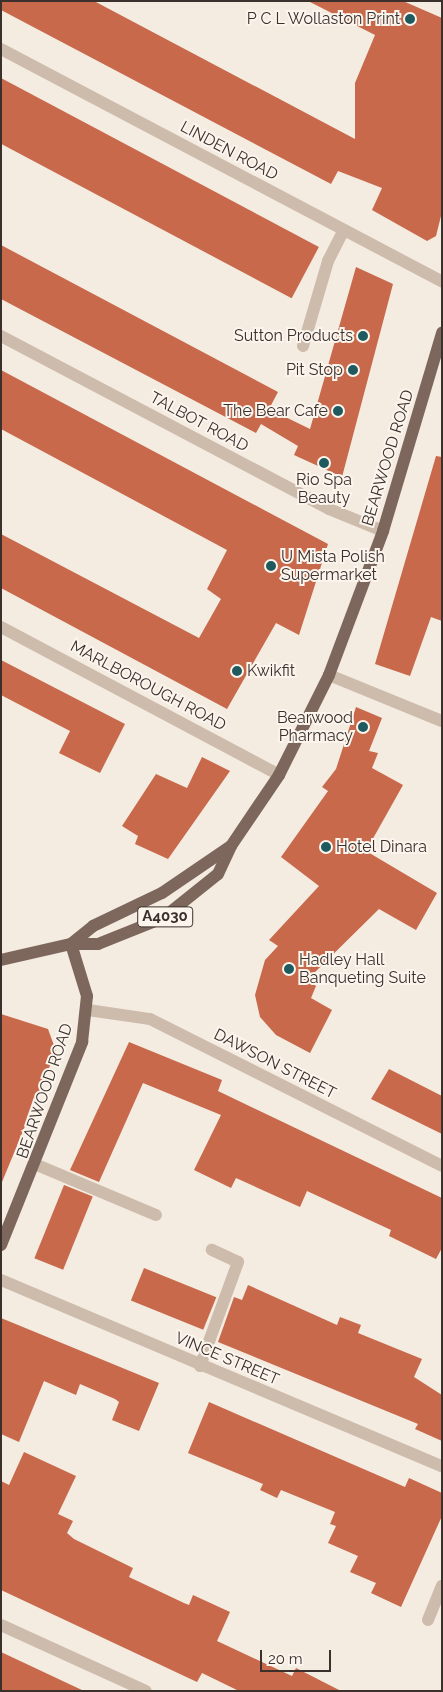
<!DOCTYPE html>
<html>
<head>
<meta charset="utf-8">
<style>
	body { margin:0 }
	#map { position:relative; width:443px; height:1692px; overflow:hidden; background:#f4ebe1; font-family:Raleway,sans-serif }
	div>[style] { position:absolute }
	.building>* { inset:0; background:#c8694b; transform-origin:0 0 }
	.minor>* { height:12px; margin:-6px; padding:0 6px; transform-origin:6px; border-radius:6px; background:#cdbbac }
	.major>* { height:12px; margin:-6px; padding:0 6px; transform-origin:6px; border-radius:6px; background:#7d675c }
	.dots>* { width:14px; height:14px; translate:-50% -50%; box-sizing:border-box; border:2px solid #fbf5ee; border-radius:50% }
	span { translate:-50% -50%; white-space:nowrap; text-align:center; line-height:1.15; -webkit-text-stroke:4px #fbf5ee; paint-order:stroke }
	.shield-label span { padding:1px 4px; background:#fbf5ee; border:1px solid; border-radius:4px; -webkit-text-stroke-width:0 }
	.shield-label { font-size:15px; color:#3b302b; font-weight:700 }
	.poi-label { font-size:16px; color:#3b302b }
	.right { translate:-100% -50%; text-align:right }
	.left { translate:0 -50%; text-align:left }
	.street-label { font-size:16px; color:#3b302b }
	.frame { position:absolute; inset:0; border:2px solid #3b302b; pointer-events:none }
	.scale { position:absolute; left:260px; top:1650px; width:71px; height:22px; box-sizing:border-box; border:2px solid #3b302b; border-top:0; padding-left:6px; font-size:15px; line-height:18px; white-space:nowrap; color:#3b302b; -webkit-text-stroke:4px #fbf5ee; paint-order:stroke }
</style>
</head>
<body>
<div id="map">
	<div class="building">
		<i style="clip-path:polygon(1px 1px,94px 1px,355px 139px,355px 83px,375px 35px,308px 1px,403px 1px,442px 18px,442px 212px,436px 236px,427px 241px,372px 210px,382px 188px,338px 171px,331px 184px,1px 10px)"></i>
		<i style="left:1px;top:78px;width:360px;height:58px;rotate:28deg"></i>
		<i style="clip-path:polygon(1px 245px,278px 392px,269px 409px,310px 429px,356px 267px,393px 284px,342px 477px,294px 455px,298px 446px,261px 424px,256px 433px,1px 299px)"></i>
		<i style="clip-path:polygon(1px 370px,328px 544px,299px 635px,276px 623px,227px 709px,1px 588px,1px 534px,199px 638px,221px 599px,207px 589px,227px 550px,1px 429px)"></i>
		<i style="clip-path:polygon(436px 456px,442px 457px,442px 621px,431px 617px,410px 676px,375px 664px)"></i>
		<i style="clip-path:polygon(1px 660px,125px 724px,100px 773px,59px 753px,70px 731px,1px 695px)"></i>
		<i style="clip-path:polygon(356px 707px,382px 718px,369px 751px,378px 753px,372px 768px,403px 785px,366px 851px,437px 893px,416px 930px,379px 909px,308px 979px,316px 986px,311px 998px,332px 1010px,310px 1053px,276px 1035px,260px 1017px,255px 995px,265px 960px,278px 946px,269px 940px,319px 886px,281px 857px,328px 791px,322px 787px,336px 769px)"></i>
		<i style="clip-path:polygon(202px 757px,230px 771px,168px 859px,135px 844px,138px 836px,122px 826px,156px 774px,187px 788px)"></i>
		<i style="clip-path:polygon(1px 1014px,48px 1029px,56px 1051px,2px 1182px)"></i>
		<i style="clip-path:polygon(129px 1042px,222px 1080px,218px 1091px,442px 1198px,442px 1248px,436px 1259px,389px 1236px,391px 1230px,307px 1191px,300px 1207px,236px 1178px,231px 1188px,194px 1170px,221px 1115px,143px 1083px,99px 1182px,70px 1170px)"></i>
		<i style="clip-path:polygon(389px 1069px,442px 1096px,442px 1134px,371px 1099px)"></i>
		<i style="left:64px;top:1185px;width:31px;height:79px;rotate:22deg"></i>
		<i style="left:144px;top:1268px;width:78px;height:35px;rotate:22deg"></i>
		<i style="clip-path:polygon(248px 1285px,337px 1325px,340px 1317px,361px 1325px,358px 1333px,422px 1359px,414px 1377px,442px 1395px,442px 1441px,415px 1429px,418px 1424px,218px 1342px,234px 1297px,242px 1300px)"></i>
		<i style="clip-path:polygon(1px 1318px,159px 1383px,139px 1431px,112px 1420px,119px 1402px,115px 1399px,80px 1384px,76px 1395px,44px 1381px,19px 1442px,1px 1434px)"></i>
		<i style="clip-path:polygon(209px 1402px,405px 1487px,409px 1478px,442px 1493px,442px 1516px,401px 1607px,371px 1593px,376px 1583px,350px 1572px,358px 1556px,328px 1543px,336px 1526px,330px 1524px,335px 1512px,281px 1490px,277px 1498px,260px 1490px,263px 1484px,188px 1453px)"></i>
		<i style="clip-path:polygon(24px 1452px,76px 1476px,58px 1514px,73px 1521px,67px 1533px,74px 1539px,133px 1568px,129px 1577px,184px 1603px,189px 1605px,193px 1595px,230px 1612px,217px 1641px,292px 1676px,296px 1668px,341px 1691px,239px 1691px,202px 1673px,197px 1682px,1px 1590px,1px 1481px,9px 1485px)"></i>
		<i style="clip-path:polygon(1px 1652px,84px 1691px,1px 1691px)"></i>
	</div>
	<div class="minor">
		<i style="left:1px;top:49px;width:499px;rotate:27.8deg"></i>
		<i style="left:1px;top:336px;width:371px;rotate:27.8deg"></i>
		<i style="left:329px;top:509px;width:58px;rotate:22.2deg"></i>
		<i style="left:303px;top:346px;width:89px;rotate:-73.6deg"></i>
		<i style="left:328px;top:261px;width:35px;rotate:-63deg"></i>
		<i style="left:1px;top:627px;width:315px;rotate:28deg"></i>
		<i style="left:329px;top:675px;width:122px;rotate:22.2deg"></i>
		<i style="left:88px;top:1010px;width:63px;rotate:8.3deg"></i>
		<i style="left:150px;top:1019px;width:327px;rotate:26.7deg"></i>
		<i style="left:37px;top:1165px;width:129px;rotate:22.8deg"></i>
		<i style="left:1px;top:1280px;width:479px;rotate:22.9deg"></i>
		<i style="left:200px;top:1366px;width:111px;rotate:-69.9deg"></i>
		<i style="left:238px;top:1262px;width:29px;rotate:-155deg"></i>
		<i style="left:428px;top:1620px;width:37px;rotate:-68deg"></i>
		<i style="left:1px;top:1625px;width:159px;rotate:24.5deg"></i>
	</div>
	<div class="major">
		<i style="left:71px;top:944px;width:28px;rotate:-39deg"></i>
		<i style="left:93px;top:926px;width:76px;rotate:-25.6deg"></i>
		<i style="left:162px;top:893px;width:83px;rotate:-34.3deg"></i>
		<i style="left:231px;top:846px;width:86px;rotate:-55.9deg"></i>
		<i style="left:279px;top:775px;width:112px;rotate:-63.4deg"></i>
		<i style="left:329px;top:675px;width:154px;rotate:-69.4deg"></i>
		<i style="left:383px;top:531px;width:207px;rotate:-73.4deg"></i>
		<i style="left:1px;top:960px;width:72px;rotate:-12.9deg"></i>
		<i style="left:71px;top:944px;width:27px"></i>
		<i style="left:98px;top:944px;width:70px;rotate:-21.8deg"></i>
		<i style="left:163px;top:918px;width:70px;rotate:-38.7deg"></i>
		<i style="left:218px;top:874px;width:31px;rotate:-65deg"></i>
		<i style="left:1px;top:1245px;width:219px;rotate:-68.2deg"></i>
		<i style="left:82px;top:1042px;width:46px;rotate:-83.8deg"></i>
		<i style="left:87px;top:996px;width:54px;rotate:-107.1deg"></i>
	</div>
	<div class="dots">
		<i style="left:410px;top:19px;background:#1f5a5e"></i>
		<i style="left:363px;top:336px;background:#1f5a5e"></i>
		<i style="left:353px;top:370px;background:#1f5a5e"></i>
		<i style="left:338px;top:411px;background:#1f5a5e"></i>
		<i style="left:324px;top:463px;background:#1f5a5e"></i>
		<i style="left:271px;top:566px;background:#1f5a5e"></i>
		<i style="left:237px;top:671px;background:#1f5a5e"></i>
		<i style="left:363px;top:727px;background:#1f5a5e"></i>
		<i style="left:326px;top:847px;background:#1f5a5e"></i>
		<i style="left:289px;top:969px;background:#1f5a5e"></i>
	</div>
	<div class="shield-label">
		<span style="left:165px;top:917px">A4030</span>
	</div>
	<div class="poi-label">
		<span class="right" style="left:400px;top:19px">P C L Wollaston Print</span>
		<span class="right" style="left:353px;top:336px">Sutton Products</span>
		<span class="right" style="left:343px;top:370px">Pit Stop</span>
		<span class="right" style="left:328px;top:411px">The Bear Cafe</span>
		<span style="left:324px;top:489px">Rio Spa<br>Beauty</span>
		<span class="left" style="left:281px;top:566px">U Mista Polish<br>Supermarket</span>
		<span class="left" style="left:247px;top:671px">Kwikfit</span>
		<span class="right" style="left:353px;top:727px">Bearwood<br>Pharmacy</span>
		<span class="left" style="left:336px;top:847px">Hotel Dinara</span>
		<span class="left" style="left:299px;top:969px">Hadley Hall<br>Banqueting Suite</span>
	</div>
	<div class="street-label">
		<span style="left:229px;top:151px;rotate:28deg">LINDEN ROAD</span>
		<span style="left:199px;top:422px;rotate:28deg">TALBOT ROAD</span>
		<span style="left:388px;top:458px;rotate:-73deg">BEARWOOD ROAD</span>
		<span style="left:148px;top:686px;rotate:28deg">MARLBOROUGH ROAD</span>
		<span style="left:275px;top:1064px;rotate:27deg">DAWSON STREET</span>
		<span style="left:45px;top:1091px;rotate:-71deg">BEARWOOD ROAD</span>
		<span style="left:227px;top:1359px;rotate:23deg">VINCE STREET</span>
	</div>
	<div class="frame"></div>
	<div class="scale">20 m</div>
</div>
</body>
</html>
